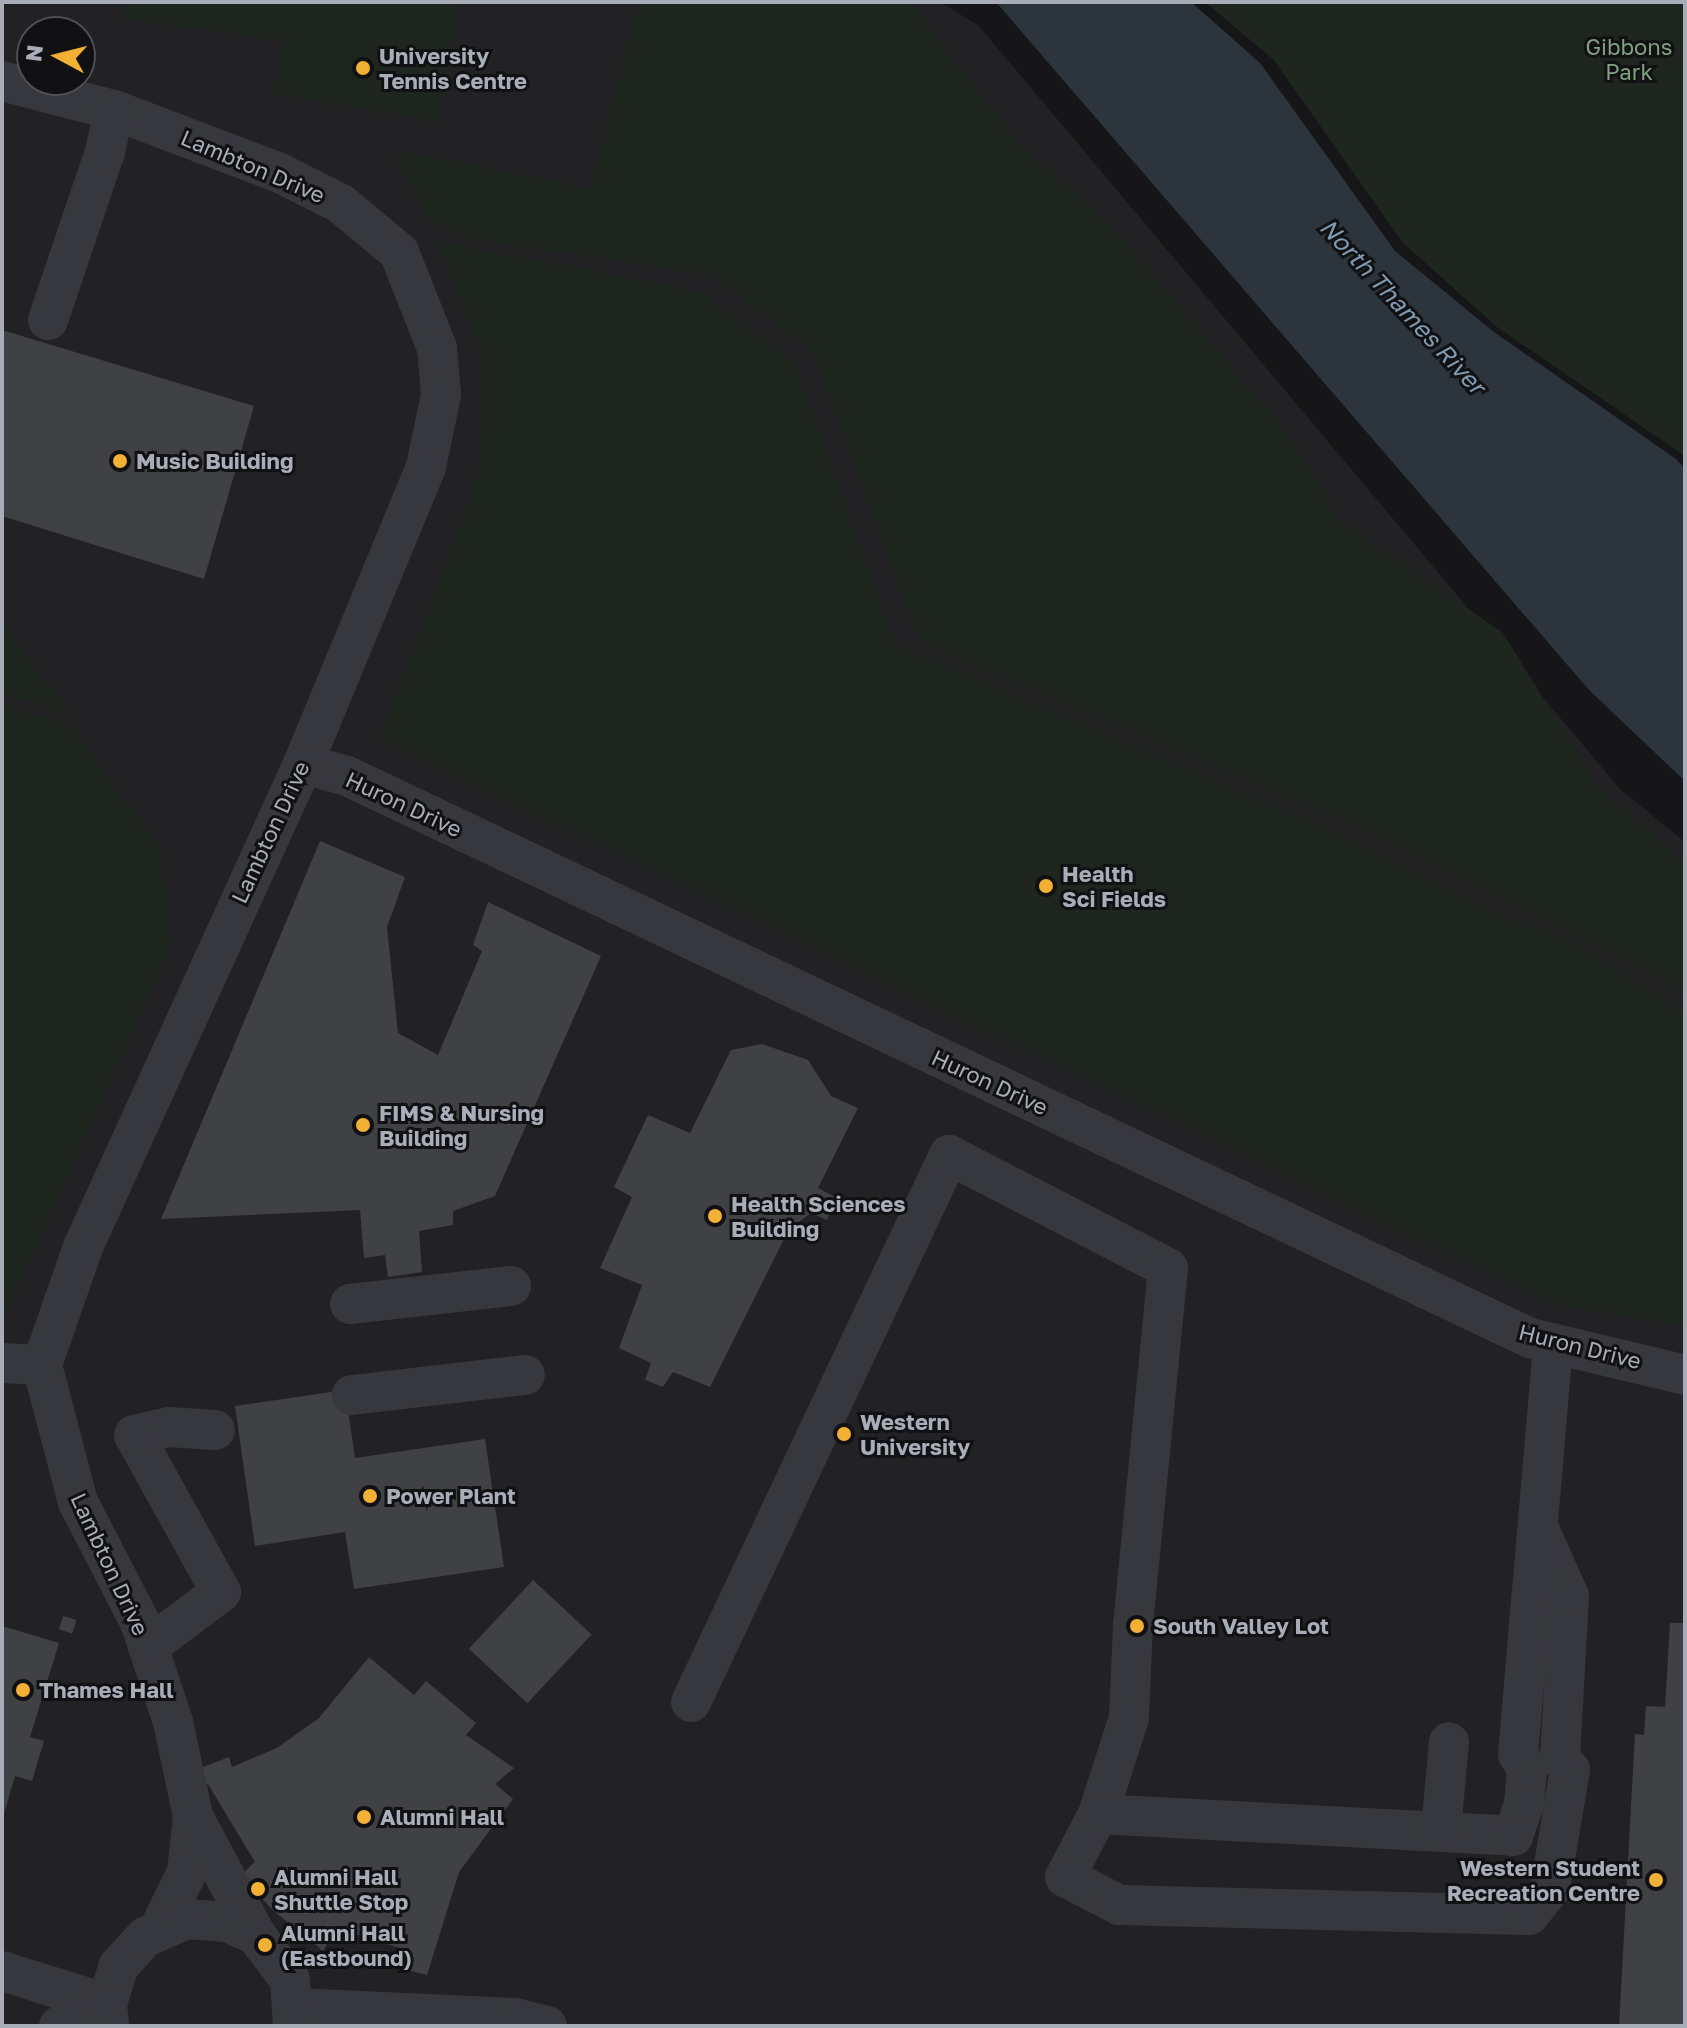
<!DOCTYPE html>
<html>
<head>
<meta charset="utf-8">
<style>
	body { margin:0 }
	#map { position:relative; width:1687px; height:2028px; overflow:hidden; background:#161618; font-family:"Golos Text",sans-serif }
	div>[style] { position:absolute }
	.built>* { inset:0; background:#222225 }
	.green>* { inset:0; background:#1e261f }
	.water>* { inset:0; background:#2c353c }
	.building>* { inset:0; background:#404145; transform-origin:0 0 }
	.minor>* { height:40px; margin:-20px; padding:0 20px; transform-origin:20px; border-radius:20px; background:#37383d }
	.dots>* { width:22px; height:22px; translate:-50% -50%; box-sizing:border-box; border:4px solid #111113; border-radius:50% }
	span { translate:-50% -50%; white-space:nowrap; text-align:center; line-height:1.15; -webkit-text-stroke:6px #111113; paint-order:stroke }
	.park-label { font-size:22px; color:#7fa381 }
	.poi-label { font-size:22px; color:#a8adb8; font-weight:700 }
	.left { translate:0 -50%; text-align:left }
	.right { translate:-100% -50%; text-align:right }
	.street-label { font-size:22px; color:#a8adb8 }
	.water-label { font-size:24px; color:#7f9bb3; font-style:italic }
	.frame { position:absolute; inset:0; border:4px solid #a8adb8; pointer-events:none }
	.north { position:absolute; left:16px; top:16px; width:80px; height:80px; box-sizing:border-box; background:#111113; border:2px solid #4d4f55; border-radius:50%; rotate:277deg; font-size:22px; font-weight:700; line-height:32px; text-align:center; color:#a8adb8 }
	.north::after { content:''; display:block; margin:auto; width:28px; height:36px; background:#f2b134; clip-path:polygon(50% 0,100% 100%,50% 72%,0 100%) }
</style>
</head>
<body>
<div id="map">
	<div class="built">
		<i style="clip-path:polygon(evenodd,2px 2px,940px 2px,979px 26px,1620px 789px,1685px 842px,1685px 2026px,2px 2026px,2px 2px,32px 32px,80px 32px,80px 80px,32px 80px,32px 32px)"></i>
	</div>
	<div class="green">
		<i style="clip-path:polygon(125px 2px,460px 2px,437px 122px,275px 94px,284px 41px,122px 18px)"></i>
		<i style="clip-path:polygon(638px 2px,910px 2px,1018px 143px,1113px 227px,1295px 442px,1339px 519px,1503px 633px,1597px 785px,1685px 863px,1685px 996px,1652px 973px,1334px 817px,920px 643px,814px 353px,713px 275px,479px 240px,433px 224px,394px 158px,415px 153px,591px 189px)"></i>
		<i style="clip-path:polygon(1205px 2px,1685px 2px,1685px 456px,1497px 327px,1403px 243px,1273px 59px)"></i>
		<i style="clip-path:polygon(438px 241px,702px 292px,794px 360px,895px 643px,1323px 826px,1498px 913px,1573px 941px,1685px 1012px,1685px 1326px,1552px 1303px,380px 739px,469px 503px,480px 461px,482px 351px)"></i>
		<i style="clip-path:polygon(2px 620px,70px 714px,2px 694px)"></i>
		<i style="clip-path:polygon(2px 705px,69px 723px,160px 848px,172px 944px,2px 1323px)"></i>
	</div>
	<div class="water">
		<i style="clip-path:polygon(996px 2px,1191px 2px,1260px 63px,1395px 251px,1494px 332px,1676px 459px,1685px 469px,1685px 781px,1589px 690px)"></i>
	</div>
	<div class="building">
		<i style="clip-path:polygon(2px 330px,254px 406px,204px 579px,2px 516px)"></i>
		<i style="clip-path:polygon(320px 841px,405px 877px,387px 927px,398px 1033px,438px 1055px,482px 951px,473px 945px,488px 902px,601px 956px,495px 1196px,453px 1211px,453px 1225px,419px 1231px,422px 1272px,388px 1277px,385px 1255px,364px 1258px,360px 1210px,161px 1219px)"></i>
		<i style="clip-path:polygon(762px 1044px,808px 1060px,831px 1096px,858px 1108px,818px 1188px,837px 1198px,827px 1220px,811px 1213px,789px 1229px,710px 1387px,673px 1372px,663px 1387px,645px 1380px,651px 1363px,619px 1348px,642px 1285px,600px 1268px,632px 1197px,614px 1187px,648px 1115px,690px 1133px,731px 1050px)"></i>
		<i style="clip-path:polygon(345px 1390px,355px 1458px,485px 1439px,504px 1567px,354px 1589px,345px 1532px,255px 1546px,235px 1406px)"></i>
		<i style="left:533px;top:1580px;width:80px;height:94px;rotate:43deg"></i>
		<i style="left:63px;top:1616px;width:14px;height:14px;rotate:17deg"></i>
		<i style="clip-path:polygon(1670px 1623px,1685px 1623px,1685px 2026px,1619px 2026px,1635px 1734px,1644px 1735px,1646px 1706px,1665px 1707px)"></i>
		<i style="clip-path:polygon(2px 1626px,59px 1643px,30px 1737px,44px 1741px,32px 1781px,15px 1776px,3px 1817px)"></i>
		<i style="clip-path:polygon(369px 1657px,414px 1695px,426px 1681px,476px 1723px,466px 1735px,514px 1768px,495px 1784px,513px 1799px,459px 1872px,427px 1975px,404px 1969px,409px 1951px,336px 1928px,323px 1951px,275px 1912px,240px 1876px,255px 1862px,208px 1784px,200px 1791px,193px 1771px,229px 1757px,232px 1767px,277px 1748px,319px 1718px)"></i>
	</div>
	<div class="minor">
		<i style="left:2px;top:81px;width:116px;rotate:14.5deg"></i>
		<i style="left:114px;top:110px;width:178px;rotate:20.8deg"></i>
		<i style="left:280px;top:173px;width:68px;rotate:26.9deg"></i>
		<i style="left:341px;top:204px;width:75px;rotate:39.6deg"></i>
		<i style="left:399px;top:252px;width:103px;rotate:68.4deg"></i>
		<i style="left:437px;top:348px;width:47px;rotate:85.1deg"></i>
		<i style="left:441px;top:395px;width:74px;rotate:101.8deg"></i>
		<i style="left:426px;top:467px;width:321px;rotate:112.5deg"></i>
		<i style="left:303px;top:764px;width:531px;rotate:114.49deg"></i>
		<i style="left:83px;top:1247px;width:125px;rotate:109.2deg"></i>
		<i style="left:42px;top:1365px;width:142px;rotate:75.3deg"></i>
		<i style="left:78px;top:1502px;width:135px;rotate:62.7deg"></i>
		<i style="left:140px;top:1622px;width:105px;rotate:71.7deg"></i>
		<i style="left:173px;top:1722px;width:96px;rotate:78deg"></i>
		<i style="left:193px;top:1816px;width:56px;rotate:96.1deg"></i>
		<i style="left:187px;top:1872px;width:61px;rotate:116.1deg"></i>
		<i style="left:48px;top:320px;width:177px;rotate:-71.3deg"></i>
		<i style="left:105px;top:152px;width:43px;rotate:-77.9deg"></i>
		<i style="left:303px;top:764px;width:46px;rotate:15.3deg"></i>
		<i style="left:347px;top:776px;width:1310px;rotate:25.41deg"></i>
		<i style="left:1530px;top:1338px;width:159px;rotate:13.4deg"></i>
		<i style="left:350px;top:1304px;width:162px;rotate:-6.4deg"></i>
		<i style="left:2px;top:1363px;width:40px;rotate:2.9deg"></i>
		<i style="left:352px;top:1395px;width:174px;rotate:-6.6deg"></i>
		<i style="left:148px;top:1647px;width:91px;rotate:-37deg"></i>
		<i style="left:221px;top:1592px;width:179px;rotate:-119deg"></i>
		<i style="left:134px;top:1435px;width:36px;rotate:-13deg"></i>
		<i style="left:169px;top:1427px;width:46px;rotate:3.7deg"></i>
		<i style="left:691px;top:1702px;width:605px;rotate:-64.75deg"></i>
		<i style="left:949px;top:1155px;width:246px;rotate:27.3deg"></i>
		<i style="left:1168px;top:1268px;width:358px;rotate:95.6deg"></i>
		<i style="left:1133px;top:1624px;width:94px;rotate:92.4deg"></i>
		<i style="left:1129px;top:1718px;width:101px;rotate:107.9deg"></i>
		<i style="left:1098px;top:1814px;width:71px;rotate:117.6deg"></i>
		<i style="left:1065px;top:1877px;width:61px;rotate:27.4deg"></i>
		<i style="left:1119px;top:1905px;width:410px;rotate:1.4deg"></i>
		<i style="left:1529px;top:1915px;width:33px;rotate:-51deg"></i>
		<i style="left:1550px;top:1889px;width:121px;rotate:-80.5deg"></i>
		<i style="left:1570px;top:1770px;width:16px;rotate:-130deg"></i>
		<i style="left:1560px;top:1758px;width:162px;rotate:-86.8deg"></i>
		<i style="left:1569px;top:1596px;width:73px;rotate:-114.1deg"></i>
		<i style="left:1098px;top:1814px;width:416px;rotate:3deg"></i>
		<i style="left:1513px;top:1836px;width:34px;rotate:-71deg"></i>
		<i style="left:1524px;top:1804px;width:35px;rotate:-85deg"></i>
		<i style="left:1527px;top:1769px;width:17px;rotate:-121deg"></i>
		<i style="left:1518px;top:1754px;width:412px;rotate:-85.1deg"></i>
		<i style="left:193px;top:1816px;width:135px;rotate:62.1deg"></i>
		<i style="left:1441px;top:1830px;width:88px;rotate:-84.8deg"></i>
		<i style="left:2px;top:1971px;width:110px;rotate:17.4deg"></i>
		<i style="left:296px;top:2008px;width:219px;rotate:2.6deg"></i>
		<i style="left:515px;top:2018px;width:33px;rotate:14deg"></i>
		<i style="left:59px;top:2026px;width:53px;rotate:-24.6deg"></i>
		<i style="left:109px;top:2026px;width:22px;rotate:-95deg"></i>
		<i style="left:107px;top:2004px;width:39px;rotate:-73deg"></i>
		<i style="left:118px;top:1967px;width:40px;rotate:-48deg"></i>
		<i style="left:145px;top:1937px;width:46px;rotate:-23.2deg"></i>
		<i style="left:187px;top:1919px;width:40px;rotate:4.3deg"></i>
		<i style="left:227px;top:1922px;width:32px;rotate:24deg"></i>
		<i style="left:256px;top:1935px;width:56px;rotate:52.9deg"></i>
		<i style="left:290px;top:1980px;width:46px;rotate:86.3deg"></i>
	</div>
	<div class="dots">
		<i style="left:363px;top:68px;background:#f2b134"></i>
		<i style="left:120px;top:461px;background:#f2b134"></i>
		<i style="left:1046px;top:886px;background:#f2b134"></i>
		<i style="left:363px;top:1125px;background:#f2b134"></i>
		<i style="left:715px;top:1216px;background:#f2b134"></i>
		<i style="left:844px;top:1434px;background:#f2b134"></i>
		<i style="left:370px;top:1496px;background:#f2b134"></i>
		<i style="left:1137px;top:1626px;background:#f2b134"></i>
		<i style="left:23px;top:1690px;background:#f2b134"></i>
		<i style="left:364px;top:1817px;background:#f2b134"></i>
		<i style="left:1656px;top:1880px;background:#f2b134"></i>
		<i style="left:258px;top:1889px;background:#f2b134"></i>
		<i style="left:265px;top:1945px;background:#f2b134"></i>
	</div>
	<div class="park-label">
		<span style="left:1629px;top:59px">Gibbons<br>Park</span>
	</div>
	<div class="poi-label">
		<span class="left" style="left:379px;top:68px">University<br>Tennis Centre</span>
		<span class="left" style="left:136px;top:461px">Music Building</span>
		<span class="left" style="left:1062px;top:886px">Health<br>Sci Fields</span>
		<span class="left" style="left:379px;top:1125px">FIMS &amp; Nursing<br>Building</span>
		<span class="left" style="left:731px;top:1216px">Health Sciences<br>Building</span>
		<span class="left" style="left:860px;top:1434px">Western<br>University</span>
		<span class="left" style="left:386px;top:1496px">Power Plant</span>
		<span class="left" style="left:1153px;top:1626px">South Valley Lot</span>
		<span class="left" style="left:39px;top:1690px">Thames Hall</span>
		<span class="left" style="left:380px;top:1817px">Alumni Hall</span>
		<span class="right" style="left:1640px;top:1880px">Western Student<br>Recreation Centre</span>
		<span class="left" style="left:274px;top:1889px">Alumni Hall<br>Shuttle Stop</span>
		<span class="left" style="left:281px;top:1945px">Alumni Hall<br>(Eastbound)</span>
	</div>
	<div class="street-label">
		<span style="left:253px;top:166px;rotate:23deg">Lambton Drive</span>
		<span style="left:404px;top:804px;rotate:25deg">Huron Drive</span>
		<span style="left:270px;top:832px;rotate:-65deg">Lambton Drive</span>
		<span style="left:990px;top:1082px;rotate:25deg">Huron Drive</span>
		<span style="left:1580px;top:1346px;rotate:14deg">Huron Drive</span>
		<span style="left:110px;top:1564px;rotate:65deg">Lambton Drive</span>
	</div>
	<div class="water-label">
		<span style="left:1403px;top:306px;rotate:47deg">North Thames River</span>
	</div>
	<div class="frame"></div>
	<div class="north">N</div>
</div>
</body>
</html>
